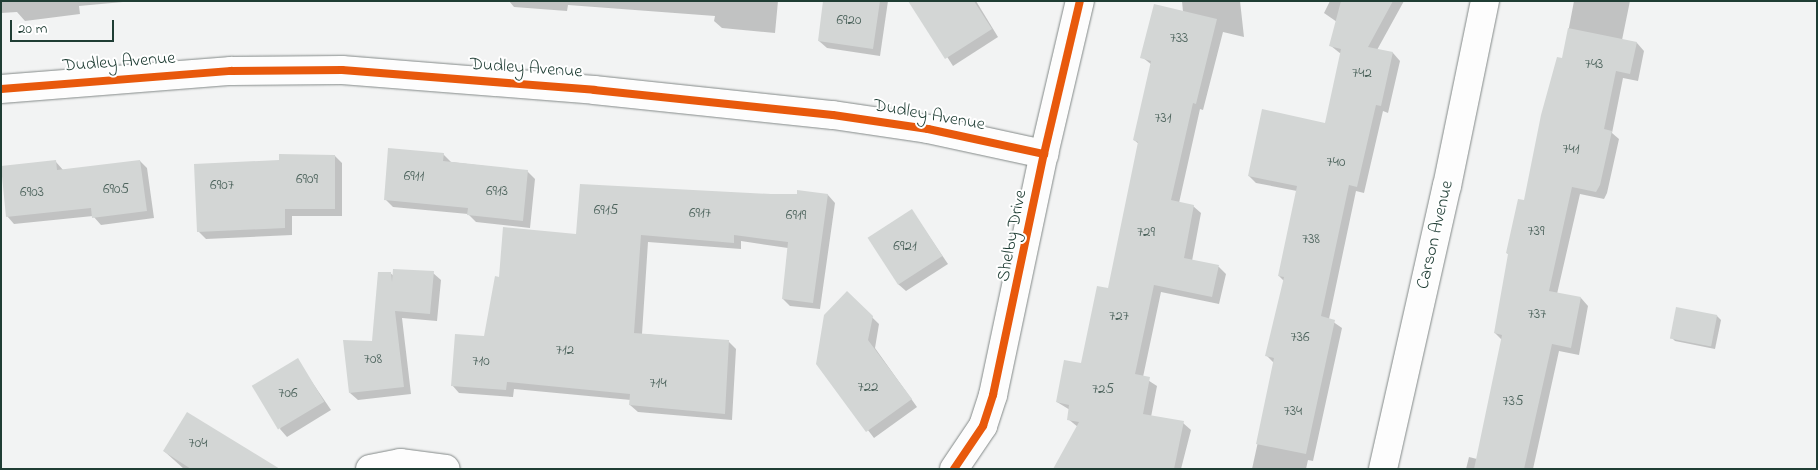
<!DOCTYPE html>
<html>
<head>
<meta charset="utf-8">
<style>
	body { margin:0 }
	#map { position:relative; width:1818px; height:470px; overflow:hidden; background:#f2f3f3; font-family:"Indie Flower",sans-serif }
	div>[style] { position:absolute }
	.shadow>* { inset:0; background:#0003 }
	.building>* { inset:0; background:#d3d6d5; transform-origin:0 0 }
	.roads { filter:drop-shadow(0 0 1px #838988) drop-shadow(0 0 1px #838988) }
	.minor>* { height:28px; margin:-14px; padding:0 14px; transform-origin:14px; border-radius:14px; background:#fdfdfd }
	.cycleway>* { height:8px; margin:-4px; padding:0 4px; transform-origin:4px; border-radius:4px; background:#e8590c }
	span { translate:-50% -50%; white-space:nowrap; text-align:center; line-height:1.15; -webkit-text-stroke:4px #fff; paint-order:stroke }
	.number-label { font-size:15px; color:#4c635c }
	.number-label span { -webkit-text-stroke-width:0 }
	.street-label { font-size:18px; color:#1f3d34 }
	.frame { position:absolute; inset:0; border:2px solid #1f3d34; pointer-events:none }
	.scale { position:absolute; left:10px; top:20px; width:104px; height:22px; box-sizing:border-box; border:2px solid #1f3d34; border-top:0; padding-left:6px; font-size:15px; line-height:18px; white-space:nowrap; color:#1f3d34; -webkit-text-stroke:4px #fff; paint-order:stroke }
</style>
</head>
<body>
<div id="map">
	<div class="shadow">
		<i style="clip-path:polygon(1px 1px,134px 1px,79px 6px,80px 14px,25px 21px,17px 12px,1px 13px)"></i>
		<i style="clip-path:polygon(509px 1px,778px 1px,775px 33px,722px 28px,714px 21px,715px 16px,568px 5px,567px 11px,514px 7px)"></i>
		<i style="clip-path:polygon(824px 1px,888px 1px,880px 56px,827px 48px,819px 41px)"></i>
		<i style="clip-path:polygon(911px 1px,976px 1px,998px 37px,953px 66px)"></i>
		<i style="clip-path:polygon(1182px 1px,1240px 1px,1244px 37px,1223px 32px,1203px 110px,1200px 109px,1179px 203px,1193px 206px,1201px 213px,1192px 261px,1219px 267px,1226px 274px,1219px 304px,1161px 292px,1143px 377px,1157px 386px,1151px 417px,1183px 423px,1191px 430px,1181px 469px,1055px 469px,1078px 427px,1068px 419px,1070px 410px,1057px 402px,1082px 365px,1109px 290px,1139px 144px,1134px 140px,1152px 65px,1142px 57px,1183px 12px)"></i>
		<i style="clip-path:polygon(1330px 1px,1404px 1px,1377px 50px,1393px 53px,1400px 61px,1388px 113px,1383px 111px,1364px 193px,1356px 191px,1329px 319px,1342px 328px,1313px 461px,1308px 460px,1306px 469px,1252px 469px,1275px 364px,1267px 356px,1284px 281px,1279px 276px,1297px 191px,1256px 183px,1249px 176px,1326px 124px,1341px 54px,1331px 46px,1337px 22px,1324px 13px)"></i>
		<i style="clip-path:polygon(1574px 1px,1630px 1px,1622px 40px,1637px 43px,1644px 51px,1638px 81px,1623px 78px,1612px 133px,1619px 139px,1607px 193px,1604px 199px,1580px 194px,1557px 294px,1581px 298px,1588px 306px,1579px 355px,1559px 351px,1533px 469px,1466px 469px,1469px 457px,1477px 459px,1502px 340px,1495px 333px,1509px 255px,1507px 253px,1525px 202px,1563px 59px)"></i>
		<i style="clip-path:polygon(443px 154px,451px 162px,527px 171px,535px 179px,530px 228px,476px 222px,468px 214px,393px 207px,385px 199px)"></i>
		<i style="clip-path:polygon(335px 156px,342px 163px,342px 216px,292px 216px,292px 235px,206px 239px,198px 231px,281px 162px)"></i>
		<i style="clip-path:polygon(140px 161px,147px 168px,154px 218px,101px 225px,93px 216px,14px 224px,7px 216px,56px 162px,64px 171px)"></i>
		<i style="clip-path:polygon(770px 195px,828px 195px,835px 203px,820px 309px,790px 306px,783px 299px,788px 248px,741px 241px,741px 249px,648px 242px,642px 334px,728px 341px,736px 349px,732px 420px,638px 412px,630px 405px,631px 400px,514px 389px,513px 397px,459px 393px,452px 385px,485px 338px,501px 278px,577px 236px)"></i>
		<i style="clip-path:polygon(912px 211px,948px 264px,906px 291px,898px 284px)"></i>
		<i style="clip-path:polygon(390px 273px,394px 276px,433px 273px,441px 280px,437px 321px,402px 318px,411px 394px,358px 400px,350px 393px,373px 342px)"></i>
		<i style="clip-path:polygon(847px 293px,879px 324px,875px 348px,917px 407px,874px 438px,817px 364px)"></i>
		<i style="clip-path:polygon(1677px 308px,1717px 316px,1721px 320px,1715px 349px,1675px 341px,1671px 337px)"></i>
		<i style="clip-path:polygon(297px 360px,331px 410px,287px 437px,280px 429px)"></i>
		<i style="clip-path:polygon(164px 451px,259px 469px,184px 469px)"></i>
	</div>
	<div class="building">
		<i style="clip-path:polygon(823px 1px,880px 1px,873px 49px,818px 41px)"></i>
		<i style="clip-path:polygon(908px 1px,974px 1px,992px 29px,945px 59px)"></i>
		<i style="clip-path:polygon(1341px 1px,1393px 1px,1368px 47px,1393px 52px,1381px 106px,1376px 105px,1357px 187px,1349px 185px,1321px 316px,1335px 320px,1306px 454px,1256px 444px,1274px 358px,1265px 356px,1284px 277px,1278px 276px,1297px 186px,1248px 176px,1262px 109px,1325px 123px,1341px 49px,1329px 46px)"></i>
		<i style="clip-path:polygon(1154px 4px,1217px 19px,1196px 104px,1193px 103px,1171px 200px,1194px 205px,1184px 258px,1219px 265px,1212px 297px,1154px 285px,1135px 374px,1150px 377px,1143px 414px,1184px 421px,1174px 469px,1053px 469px,1079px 422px,1067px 420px,1069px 405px,1056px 402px,1064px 360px,1081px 363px,1097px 286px,1108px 288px,1138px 142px,1133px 140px,1151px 61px,1140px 58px)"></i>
		<i style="clip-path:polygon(1568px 28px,1637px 42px,1630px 74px,1616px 71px,1604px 129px,1612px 131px,1600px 185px,1596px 192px,1572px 187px,1549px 291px,1581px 297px,1571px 348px,1552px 344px,1524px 469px,1474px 469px,1502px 335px,1494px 333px,1508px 254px,1506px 253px,1518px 199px,1524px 200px,1541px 115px,1557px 57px,1562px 58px)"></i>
		<i style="clip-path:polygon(388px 148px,444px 153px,443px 161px,528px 170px,523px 221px,467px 215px,468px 208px,384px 200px)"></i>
		<i style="clip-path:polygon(279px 154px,335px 155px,335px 209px,285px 209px,285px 228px,197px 232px,194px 164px,279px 160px)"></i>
		<i style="clip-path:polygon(56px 160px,57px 170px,140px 160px,147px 211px,92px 218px,91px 208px,6px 217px,1px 166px)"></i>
		<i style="clip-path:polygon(580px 184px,771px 194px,797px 194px,797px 190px,828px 194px,813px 303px,782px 299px,788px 242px,734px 235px,734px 243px,641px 235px,634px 333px,729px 340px,725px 414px,629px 405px,630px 394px,507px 382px,506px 390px,451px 386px,455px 334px,484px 336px,495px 276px,499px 277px,503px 227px,576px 234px)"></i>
		<i style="left:912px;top:209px;width:56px;height:53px;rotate:57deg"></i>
		<i style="clip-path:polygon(393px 269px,434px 271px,430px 314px,395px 311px,404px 387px,349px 393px,343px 340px,372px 341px,378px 272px,391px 272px,392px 282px)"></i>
		<i style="clip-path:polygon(847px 291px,873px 316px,868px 340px,912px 399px,866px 432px,816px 364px,824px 315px)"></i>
		<i style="left:1676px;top:307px;width:42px;height:32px;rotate:11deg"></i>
		<i style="left:298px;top:358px;width:51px;height:54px;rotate:59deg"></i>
		<i style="clip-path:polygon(187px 412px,280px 469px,191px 469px,163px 451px)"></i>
	</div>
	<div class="roads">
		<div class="minor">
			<i style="left:1px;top:89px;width:231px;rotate:-4.5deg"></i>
			<i style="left:231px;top:71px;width:111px;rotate:-0.5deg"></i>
			<i style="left:342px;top:70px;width:253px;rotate:4.5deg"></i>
			<i style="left:594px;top:90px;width:240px;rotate:6deg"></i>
			<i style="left:833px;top:115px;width:96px;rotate:8.4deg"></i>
			<i style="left:928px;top:129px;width:119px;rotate:12.2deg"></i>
			<i style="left:370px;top:469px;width:31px;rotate:-11deg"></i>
			<i style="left:400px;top:463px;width:46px;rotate:7.4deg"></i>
			<i style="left:954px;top:469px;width:52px;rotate:-56deg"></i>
			<i style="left:983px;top:426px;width:33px;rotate:-72deg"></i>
			<i style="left:993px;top:395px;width:246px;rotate:-78.1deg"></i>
			<i style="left:1044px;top:154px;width:157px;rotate:-76.8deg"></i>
			<i style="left:1383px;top:469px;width:290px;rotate:-77.3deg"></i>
			<i style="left:1447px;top:186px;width:189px;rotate:-78.4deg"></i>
		</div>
	</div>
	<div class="cycleway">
		<i style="left:1px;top:89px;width:231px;rotate:-4.5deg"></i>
		<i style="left:231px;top:71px;width:111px;rotate:-0.5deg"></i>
		<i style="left:342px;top:70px;width:253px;rotate:4.5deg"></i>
		<i style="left:594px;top:90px;width:240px;rotate:6deg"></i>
		<i style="left:833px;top:115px;width:96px;rotate:8.4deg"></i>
		<i style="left:928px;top:129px;width:119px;rotate:12.2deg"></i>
		<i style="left:954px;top:469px;width:52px;rotate:-56deg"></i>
		<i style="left:983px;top:426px;width:33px;rotate:-72deg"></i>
		<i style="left:993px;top:395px;width:246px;rotate:-78.1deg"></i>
		<i style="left:1044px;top:154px;width:157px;rotate:-76.8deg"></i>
	</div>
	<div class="number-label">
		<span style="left:849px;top:21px">6920</span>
		<span style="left:1179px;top:39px">733</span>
		<span style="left:1594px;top:65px">743</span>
		<span style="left:1362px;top:74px">742</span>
		<span style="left:1163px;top:119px">731</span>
		<span style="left:1571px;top:150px">741</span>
		<span style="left:1336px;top:163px">740</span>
		<span style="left:414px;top:177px">6911</span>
		<span style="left:307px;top:180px">6909</span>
		<span style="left:222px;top:186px">6907</span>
		<span style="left:116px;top:190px">6905</span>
		<span style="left:497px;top:192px">6913</span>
		<span style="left:32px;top:193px">6903</span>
		<span style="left:606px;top:211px">6915</span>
		<span style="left:700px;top:214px">6917</span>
		<span style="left:796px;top:216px">6919</span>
		<span style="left:1536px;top:232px">739</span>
		<span style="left:1146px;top:233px">729</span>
		<span style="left:1311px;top:240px">738</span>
		<span style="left:905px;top:247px">6921</span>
		<span style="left:1537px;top:315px">737</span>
		<span style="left:1119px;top:317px">727</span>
		<span style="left:1300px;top:338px">736</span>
		<span style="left:565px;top:351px">712</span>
		<span style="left:373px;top:360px">708</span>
		<span style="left:481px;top:362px">710</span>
		<span style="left:658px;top:384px">714</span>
		<span style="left:868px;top:388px">722</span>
		<span style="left:1103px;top:390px">725</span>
		<span style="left:288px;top:394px">706</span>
		<span style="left:1513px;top:402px">735</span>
		<span style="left:1293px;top:412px">734</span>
		<span style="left:198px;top:444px">704</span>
	</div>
	<div class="street-label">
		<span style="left:119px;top:63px;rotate:-4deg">Dudley Avenue</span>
		<span style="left:526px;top:69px;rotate:4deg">Dudley Avenue</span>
		<span style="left:929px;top:116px;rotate:10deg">Dudley Avenue</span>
		<span style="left:1436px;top:235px;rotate:-77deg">Carson Avenue</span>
		<span style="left:1013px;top:236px;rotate:-79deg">Shelby Drive</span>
	</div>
	<div class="frame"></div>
	<div class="scale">20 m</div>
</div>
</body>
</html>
